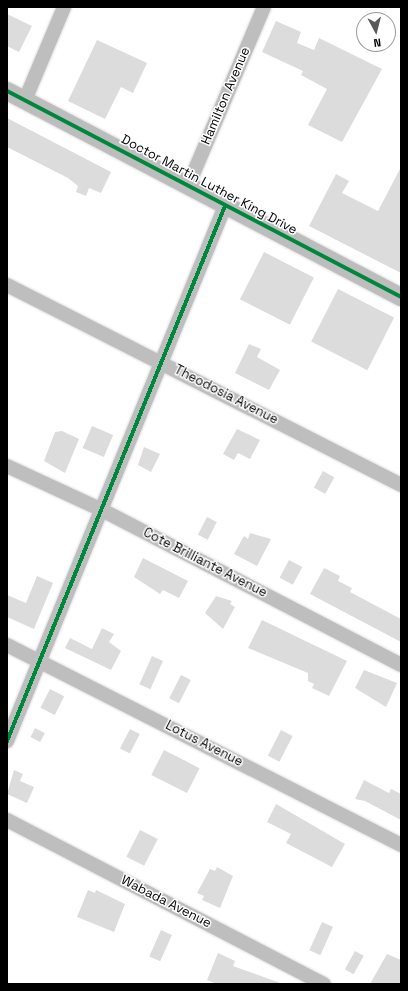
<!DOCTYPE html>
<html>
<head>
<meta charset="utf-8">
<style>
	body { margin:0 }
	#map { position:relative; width:408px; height:991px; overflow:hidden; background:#fff; font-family:"Space Grotesk",sans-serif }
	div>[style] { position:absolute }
	.building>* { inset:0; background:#dcdcdc; transform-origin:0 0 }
	.roads { filter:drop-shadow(0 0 1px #dbdbdb) drop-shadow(0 0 1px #dbdbdb) }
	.minor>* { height:14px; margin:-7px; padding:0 7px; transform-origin:7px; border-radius:7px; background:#bebebe }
	.major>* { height:18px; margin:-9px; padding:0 9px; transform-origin:9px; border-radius:9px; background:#bdbdbd }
	.cycleway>* { height:4px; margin:-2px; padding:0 2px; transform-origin:2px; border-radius:2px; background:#00873e }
	span { translate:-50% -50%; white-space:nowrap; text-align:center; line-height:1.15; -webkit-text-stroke:3px #fff; paint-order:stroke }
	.street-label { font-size:13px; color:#000 }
	.frame { position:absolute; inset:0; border:8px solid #000; pointer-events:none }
	.north { position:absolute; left:356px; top:12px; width:40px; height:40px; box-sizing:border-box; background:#fff; border:1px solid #999; border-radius:50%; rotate:173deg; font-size:11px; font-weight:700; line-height:16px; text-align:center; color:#000 }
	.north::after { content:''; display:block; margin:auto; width:14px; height:18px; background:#595959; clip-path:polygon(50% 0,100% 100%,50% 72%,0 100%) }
</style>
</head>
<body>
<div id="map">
	<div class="building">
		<i style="clip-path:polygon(7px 14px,32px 26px,19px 52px,7px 46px)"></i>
		<i style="clip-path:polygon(276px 21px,301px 32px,297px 43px,314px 50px,319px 38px,382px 69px,342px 142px,308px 125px,327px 89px,301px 75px,303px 71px,262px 52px)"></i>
		<i style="clip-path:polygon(97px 40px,147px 63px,133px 93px,121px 87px,105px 119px,68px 101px)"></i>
		<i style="clip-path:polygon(7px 118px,111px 172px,101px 193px,89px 188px,86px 196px,76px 192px,78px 186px,68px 178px,7px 147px)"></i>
		<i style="clip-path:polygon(401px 167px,401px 273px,309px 226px,336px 174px,349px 181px,342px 193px,378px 211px)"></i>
		<i style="left:264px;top:252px;width:56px;height:53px;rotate:27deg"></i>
		<i style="left:338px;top:289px;width:63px;height:59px;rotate:27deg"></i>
		<i style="clip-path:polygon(249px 344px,261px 349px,257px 357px,280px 370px,269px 390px,235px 373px)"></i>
		<i style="left:92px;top:426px;width:23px;height:24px;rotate:23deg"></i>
		<i style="clip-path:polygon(237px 429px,260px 440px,250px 459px,238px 453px,234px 460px,223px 454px)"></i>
		<i style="clip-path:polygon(62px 431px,79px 439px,65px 473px,44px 461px,55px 432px)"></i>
		<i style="clip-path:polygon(144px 447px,160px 454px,151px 472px,138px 465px)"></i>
		<i style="left:323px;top:471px;width:13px;height:19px;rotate:29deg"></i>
		<i style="left:207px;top:517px;width:11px;height:20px;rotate:27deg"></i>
		<i style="clip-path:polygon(250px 533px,271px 539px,257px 566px,234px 554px,244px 536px,248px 539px)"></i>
		<i style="clip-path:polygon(143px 558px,188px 581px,179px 598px,163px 590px,160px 594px,134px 577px)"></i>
		<i style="left:289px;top:560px;width:15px;height:20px;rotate:28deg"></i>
		<i style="clip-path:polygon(324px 568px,340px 576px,338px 581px,352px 588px,350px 592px,401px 619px,401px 642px,310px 594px)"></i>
		<i style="clip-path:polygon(37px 576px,53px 583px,34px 629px,7px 617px,7px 595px,26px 603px)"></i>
		<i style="clip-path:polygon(216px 596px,232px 601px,230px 604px,235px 607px,223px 629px,205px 613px)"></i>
		<i style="clip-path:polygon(262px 620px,347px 661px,329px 696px,312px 688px,314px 684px,308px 681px,308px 673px,248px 648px)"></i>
		<i style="clip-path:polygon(102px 628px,114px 634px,109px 642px,121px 651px,111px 670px,65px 648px,70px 638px,92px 649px)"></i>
		<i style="left:152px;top:656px;width:12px;height:31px;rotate:24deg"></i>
		<i style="clip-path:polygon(364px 670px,397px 683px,386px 707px,355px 688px)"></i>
		<i style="left:181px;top:675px;width:11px;height:26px;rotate:27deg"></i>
		<i style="left:50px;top:689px;width:16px;height:21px;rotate:27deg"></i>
		<i style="left:35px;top:728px;width:11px;height:10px;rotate:27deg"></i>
		<i style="left:130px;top:729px;width:11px;height:22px;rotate:27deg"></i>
		<i style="left:281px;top:730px;width:13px;height:29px;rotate:27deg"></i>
		<i style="left:164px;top:750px;width:40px;height:28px;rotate:27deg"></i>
		<i style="clip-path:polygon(14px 770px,23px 774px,20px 781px,34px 787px,27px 803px,7px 794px)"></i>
		<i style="clip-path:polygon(364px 780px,389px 793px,391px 789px,401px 794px,401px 820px,365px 801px,355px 799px)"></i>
		<i style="clip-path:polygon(276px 804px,345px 844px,332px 867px,286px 843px,291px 834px,267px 822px)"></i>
		<i style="left:140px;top:830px;width:20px;height:30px;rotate:27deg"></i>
		<i style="clip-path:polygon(217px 867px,233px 876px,220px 908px,202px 900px,204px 896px,197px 893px,210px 869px,215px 871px)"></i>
		<i style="clip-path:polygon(88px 890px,95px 893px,96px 890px,125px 904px,114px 932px,77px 917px)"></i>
		<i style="left:322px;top:922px;width:12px;height:31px;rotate:24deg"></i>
		<i style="left:161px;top:930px;width:12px;height:29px;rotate:24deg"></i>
		<i style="left:355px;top:951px;width:10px;height:21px;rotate:29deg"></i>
		<i style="clip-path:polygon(218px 953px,235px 961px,233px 966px,283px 984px,217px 984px,207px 980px)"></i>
		<i style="clip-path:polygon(387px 954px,401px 960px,401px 984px,370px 984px)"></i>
	</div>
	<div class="roads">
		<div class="minor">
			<i style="left:25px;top:100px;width:101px;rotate:-67.2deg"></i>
			<i style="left:188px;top:186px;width:194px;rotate:-67deg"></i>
			<i style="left:7px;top:285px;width:442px;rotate:26.9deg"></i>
			<i style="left:7px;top:466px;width:105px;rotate:24.9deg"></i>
			<i style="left:102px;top:510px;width:337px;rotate:27.4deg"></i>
			<i style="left:7px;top:645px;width:442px;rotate:26.9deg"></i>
			<i style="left:7px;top:741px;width:578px;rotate:-67.83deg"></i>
			<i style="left:7px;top:820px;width:357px;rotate:27.4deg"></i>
		</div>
		<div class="major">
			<i style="left:7px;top:91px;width:445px;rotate:27.6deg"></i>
		</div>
	</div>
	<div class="cycleway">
		<i style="left:7px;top:91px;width:445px;rotate:27.6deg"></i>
		<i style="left:7px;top:741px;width:578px;rotate:-67.83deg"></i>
	</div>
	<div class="street-label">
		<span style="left:226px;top:96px;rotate:-67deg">Hamilton Avenue</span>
		<span style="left:209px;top:185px;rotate:28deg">Doctor Martin Luther King Drive</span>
		<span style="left:226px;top:395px;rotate:27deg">Theodosia Avenue</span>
		<span style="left:205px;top:563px;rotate:27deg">Cote Brilliante Avenue</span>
		<span style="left:204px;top:744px;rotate:27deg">Lotus Avenue</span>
		<span style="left:166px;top:902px;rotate:27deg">Wabada Avenue</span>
	</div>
	<div class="frame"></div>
	<div class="north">N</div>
</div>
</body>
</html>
